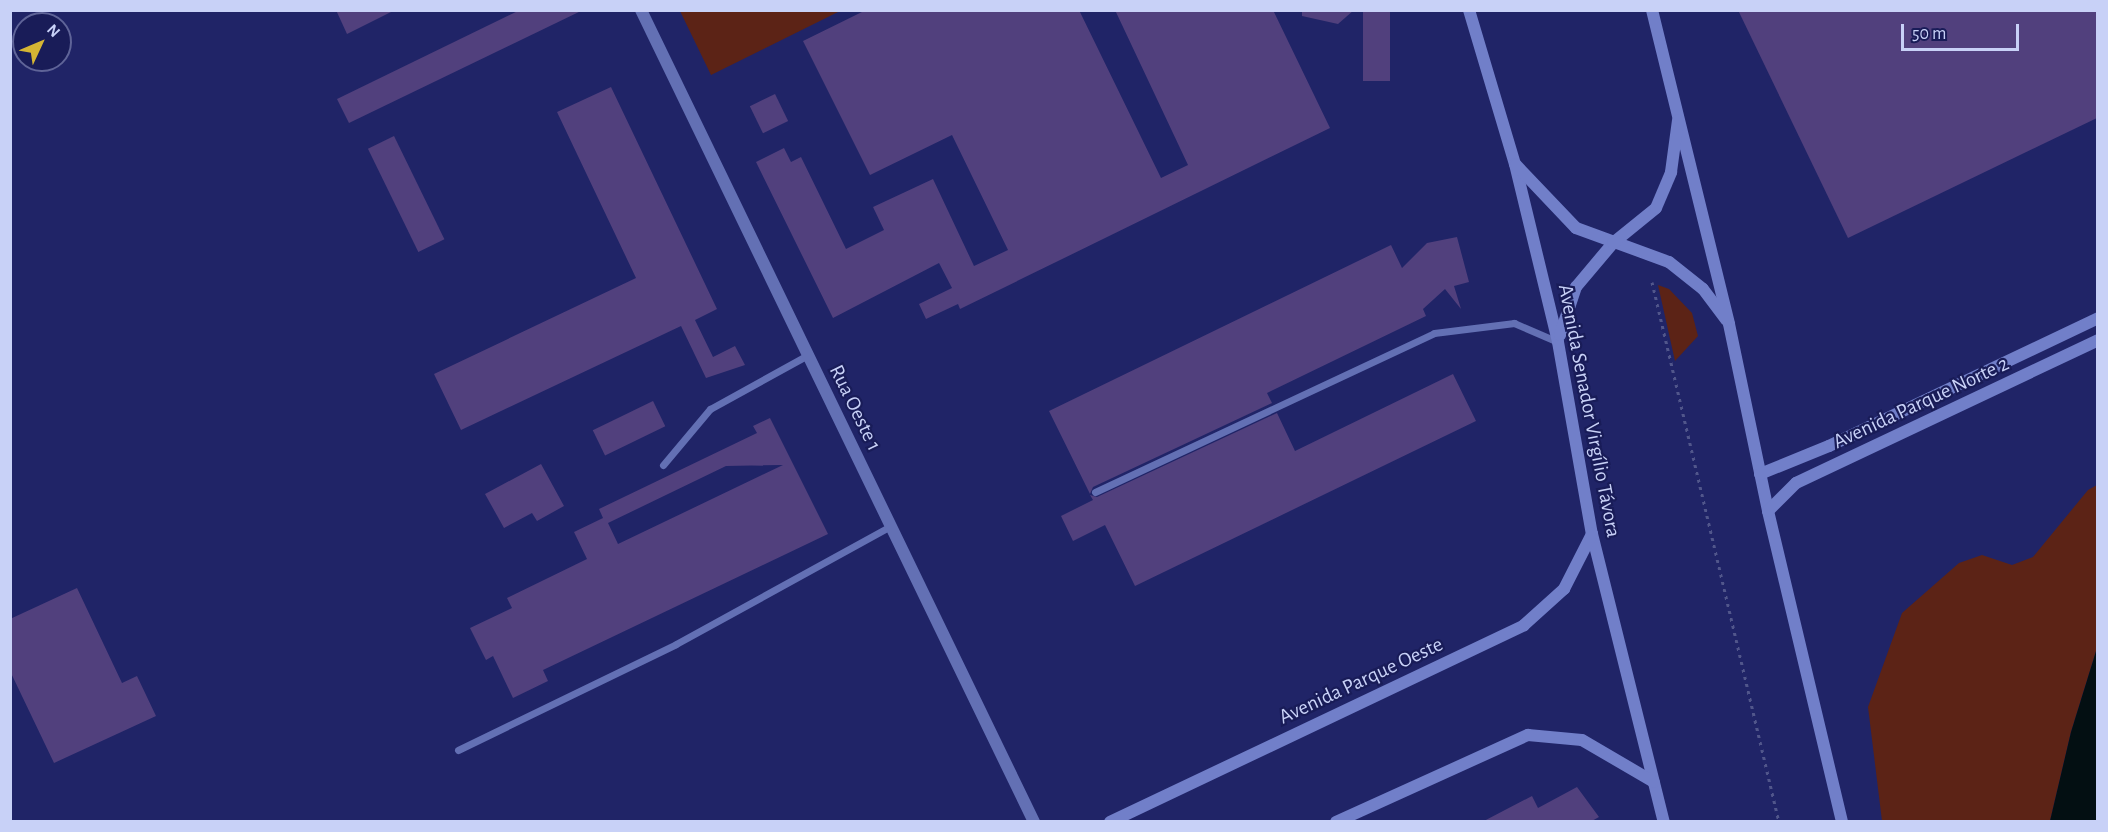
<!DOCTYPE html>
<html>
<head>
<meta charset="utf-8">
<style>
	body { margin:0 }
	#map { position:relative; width:2108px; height:832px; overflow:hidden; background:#191c58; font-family:"Alegreya Sans",sans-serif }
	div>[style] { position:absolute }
	.built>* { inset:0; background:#202467 }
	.green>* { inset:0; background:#5c2316 }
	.water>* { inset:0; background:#030f12 }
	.building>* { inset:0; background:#51407d; transform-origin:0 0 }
	.path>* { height:3px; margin-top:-1.5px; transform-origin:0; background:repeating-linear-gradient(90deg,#51568b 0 3px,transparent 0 7.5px) }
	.lane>* { height:7px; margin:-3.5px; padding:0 3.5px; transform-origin:3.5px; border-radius:3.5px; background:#6370b4 }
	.street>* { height:12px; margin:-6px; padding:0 6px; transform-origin:6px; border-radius:6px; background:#6370b4 }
	.secondary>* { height:12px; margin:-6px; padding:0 6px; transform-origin:6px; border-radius:6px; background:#717fc9 }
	span { translate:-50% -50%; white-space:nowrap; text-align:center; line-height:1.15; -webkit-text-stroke:4.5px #191c58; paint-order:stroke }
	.street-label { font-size:21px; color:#c8d1f7 }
	.frame { position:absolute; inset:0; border:12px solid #c8d1f7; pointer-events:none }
	.north { position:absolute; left:12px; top:12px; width:60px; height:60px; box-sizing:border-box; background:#191c58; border:2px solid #5f6498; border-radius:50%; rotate:46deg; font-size:16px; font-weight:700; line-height:24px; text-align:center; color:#c8d1f7 }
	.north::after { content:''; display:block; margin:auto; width:21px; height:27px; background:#d5b534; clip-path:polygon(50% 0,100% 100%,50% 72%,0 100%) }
	.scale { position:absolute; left:1901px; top:24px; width:118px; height:27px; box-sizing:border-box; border:3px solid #c8d1f7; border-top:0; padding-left:8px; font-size:18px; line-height:21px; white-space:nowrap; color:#c8d1f7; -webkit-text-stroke:4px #191c58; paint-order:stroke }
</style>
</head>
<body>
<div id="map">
	<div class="built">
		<i style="clip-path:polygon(evenodd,11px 11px,2097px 11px,2097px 821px,11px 821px,11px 11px,24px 24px,60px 24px,60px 60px,24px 60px,24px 24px)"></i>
	</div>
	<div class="green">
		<i style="clip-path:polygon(680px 11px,840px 11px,711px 75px)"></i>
		<i style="clip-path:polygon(1658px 285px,1669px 289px,1692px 313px,1698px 336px,1675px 361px)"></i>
		<i style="clip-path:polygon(2097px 485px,2097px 648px,2071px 732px,2050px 821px,1882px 821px,1868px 707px,1902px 613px,1959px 563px,1982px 555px,2012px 565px,2033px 557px,2088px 490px)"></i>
	</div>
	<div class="water">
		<i style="clip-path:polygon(2097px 648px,2097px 821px,2050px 821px,2071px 732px)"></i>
	</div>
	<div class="building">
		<i style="clip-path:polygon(336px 10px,395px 10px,347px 34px)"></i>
		<i style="clip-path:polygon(520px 10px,583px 10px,349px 123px,337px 99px)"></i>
		<i style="clip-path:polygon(866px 10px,1079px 10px,1161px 178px,1188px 165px,1115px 10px,1273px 10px,1330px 128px,960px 309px,958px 304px,926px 319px,919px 304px,952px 288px,939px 263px,833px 318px,756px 162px,784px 148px,791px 162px,801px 157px,846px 249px,884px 230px,873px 207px,933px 179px,974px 266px,1008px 250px,952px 135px,870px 175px,803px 41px)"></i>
		<i style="clip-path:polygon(1302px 10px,1354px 10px,1338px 24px,1302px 16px)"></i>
		<i style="left:1363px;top:10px;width:27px;height:71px"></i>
		<i style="clip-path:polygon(1738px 10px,2097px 10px,2097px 118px,1848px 238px)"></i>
		<i style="clip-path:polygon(611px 87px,717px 309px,695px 320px,713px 357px,735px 346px,745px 365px,706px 378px,681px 326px,461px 430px,434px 374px,636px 278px,557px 112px)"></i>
		<i style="left:775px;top:94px;width:30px;height:28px;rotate:64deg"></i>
		<i style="left:394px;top:136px;width:115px;height:29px;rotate:64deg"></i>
		<i style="clip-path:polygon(1457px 237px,1469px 282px,1454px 286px,1461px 309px,1445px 289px,1423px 309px,1426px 316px,1267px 393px,1272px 403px,1093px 487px,1090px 494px,1049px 411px,1391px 245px,1402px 268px,1427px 243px)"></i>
		<i style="clip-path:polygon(1453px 374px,1476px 421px,1135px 586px,1105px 525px,1073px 541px,1061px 516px,1093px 500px,1090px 495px,1097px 497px,1277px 413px,1295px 451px)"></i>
		<i style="left:653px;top:401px;width:28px;height:67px;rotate:64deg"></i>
		<i style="clip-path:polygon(evenodd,770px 418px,828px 534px,543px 670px,548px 681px,513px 698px,493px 656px,486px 660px,470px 628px,512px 608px,507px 598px,587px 559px,574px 532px,603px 518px,599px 509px,757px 433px,753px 426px,770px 418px,783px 465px,618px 544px,608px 523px,726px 466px,783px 465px)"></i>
		<i style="clip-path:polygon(541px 464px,564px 506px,537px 521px,532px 513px,504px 528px,485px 494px)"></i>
		<i style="clip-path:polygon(77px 588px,122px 683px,137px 676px,156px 716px,54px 763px,10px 671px,10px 619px)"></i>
		<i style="clip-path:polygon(1577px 787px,1599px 817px,1590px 822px,1482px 822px,1532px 796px,1538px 808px)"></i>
	</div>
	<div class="path">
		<i style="left:1652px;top:282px;width:555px;rotate:76.77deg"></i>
	</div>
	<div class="lane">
		<i style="left:663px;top:465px;width:73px;rotate:-50deg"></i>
		<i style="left:710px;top:409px;width:112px;rotate:-28.9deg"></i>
		<i style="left:1095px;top:492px;width:374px;rotate:-25.1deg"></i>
		<i style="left:1434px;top:333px;width:81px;rotate:-7.1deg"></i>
		<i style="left:1514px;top:323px;width:48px;rotate:23.4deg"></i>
		<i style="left:458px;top:750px;width:242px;rotate:-25.9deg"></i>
		<i style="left:676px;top:644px;width:245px;rotate:-28.8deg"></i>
	</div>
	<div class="street">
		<i style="left:641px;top:10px;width:902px;rotate:64.17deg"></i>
	</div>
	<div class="secondary">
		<i style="left:1469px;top:10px;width:161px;rotate:73.4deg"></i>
		<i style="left:1515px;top:164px;width:183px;rotate:76.4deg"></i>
		<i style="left:1558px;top:342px;width:195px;rotate:80deg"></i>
		<i style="left:1592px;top:534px;width:297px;rotate:76deg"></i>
		<i style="left:1652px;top:10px;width:323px;rotate:76.2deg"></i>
		<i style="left:1729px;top:324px;width:191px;rotate:78.2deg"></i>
		<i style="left:1768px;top:511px;width:320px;rotate:76.6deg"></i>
		<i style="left:1516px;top:165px;width:87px;rotate:46.4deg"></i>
		<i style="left:1576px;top:228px;width:99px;rotate:20.1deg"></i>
		<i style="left:1669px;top:262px;width:43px;rotate:38.5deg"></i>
		<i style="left:1703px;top:289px;width:39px;rotate:53deg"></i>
		<i style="left:1560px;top:335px;width:51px;rotate:-71.6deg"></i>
		<i style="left:1576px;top:287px;width:57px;rotate:-49.9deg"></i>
		<i style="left:1613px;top:243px;width:55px;rotate:-39.1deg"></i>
		<i style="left:1656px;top:208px;width:39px;rotate:-67deg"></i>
		<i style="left:1671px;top:172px;width:52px;rotate:-82.3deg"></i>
		<i style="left:1760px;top:474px;width:74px;rotate:-22.1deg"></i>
		<i style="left:1829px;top:446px;width:298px;rotate:-25.4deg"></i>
		<i style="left:1768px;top:511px;width:40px;rotate:-45deg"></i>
		<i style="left:1796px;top:483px;width:334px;rotate:-25.3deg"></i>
		<i style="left:1110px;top:822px;width:458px;rotate:-25.4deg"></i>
		<i style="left:1524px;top:625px;width:54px;rotate:-42deg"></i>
		<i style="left:1564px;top:589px;width:62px;rotate:-63deg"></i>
		<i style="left:1336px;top:822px;width:211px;rotate:-24.4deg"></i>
		<i style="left:1528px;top:735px;width:54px;rotate:5.3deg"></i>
		<i style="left:1582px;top:740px;width:83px;rotate:30.3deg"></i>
	</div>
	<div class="street-label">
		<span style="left:1921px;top:403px;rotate:-25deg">Avenida Parque Norte 2</span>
		<span style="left:855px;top:408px;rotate:64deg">Rua Oeste 1</span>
		<span style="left:1589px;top:411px;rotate:79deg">Avenida Senador Virgílio Távora</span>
		<span style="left:1361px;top:681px;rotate:-25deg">Avenida Parque Oeste</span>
	</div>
	<div class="frame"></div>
	<div class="north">N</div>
	<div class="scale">50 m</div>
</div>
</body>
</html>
